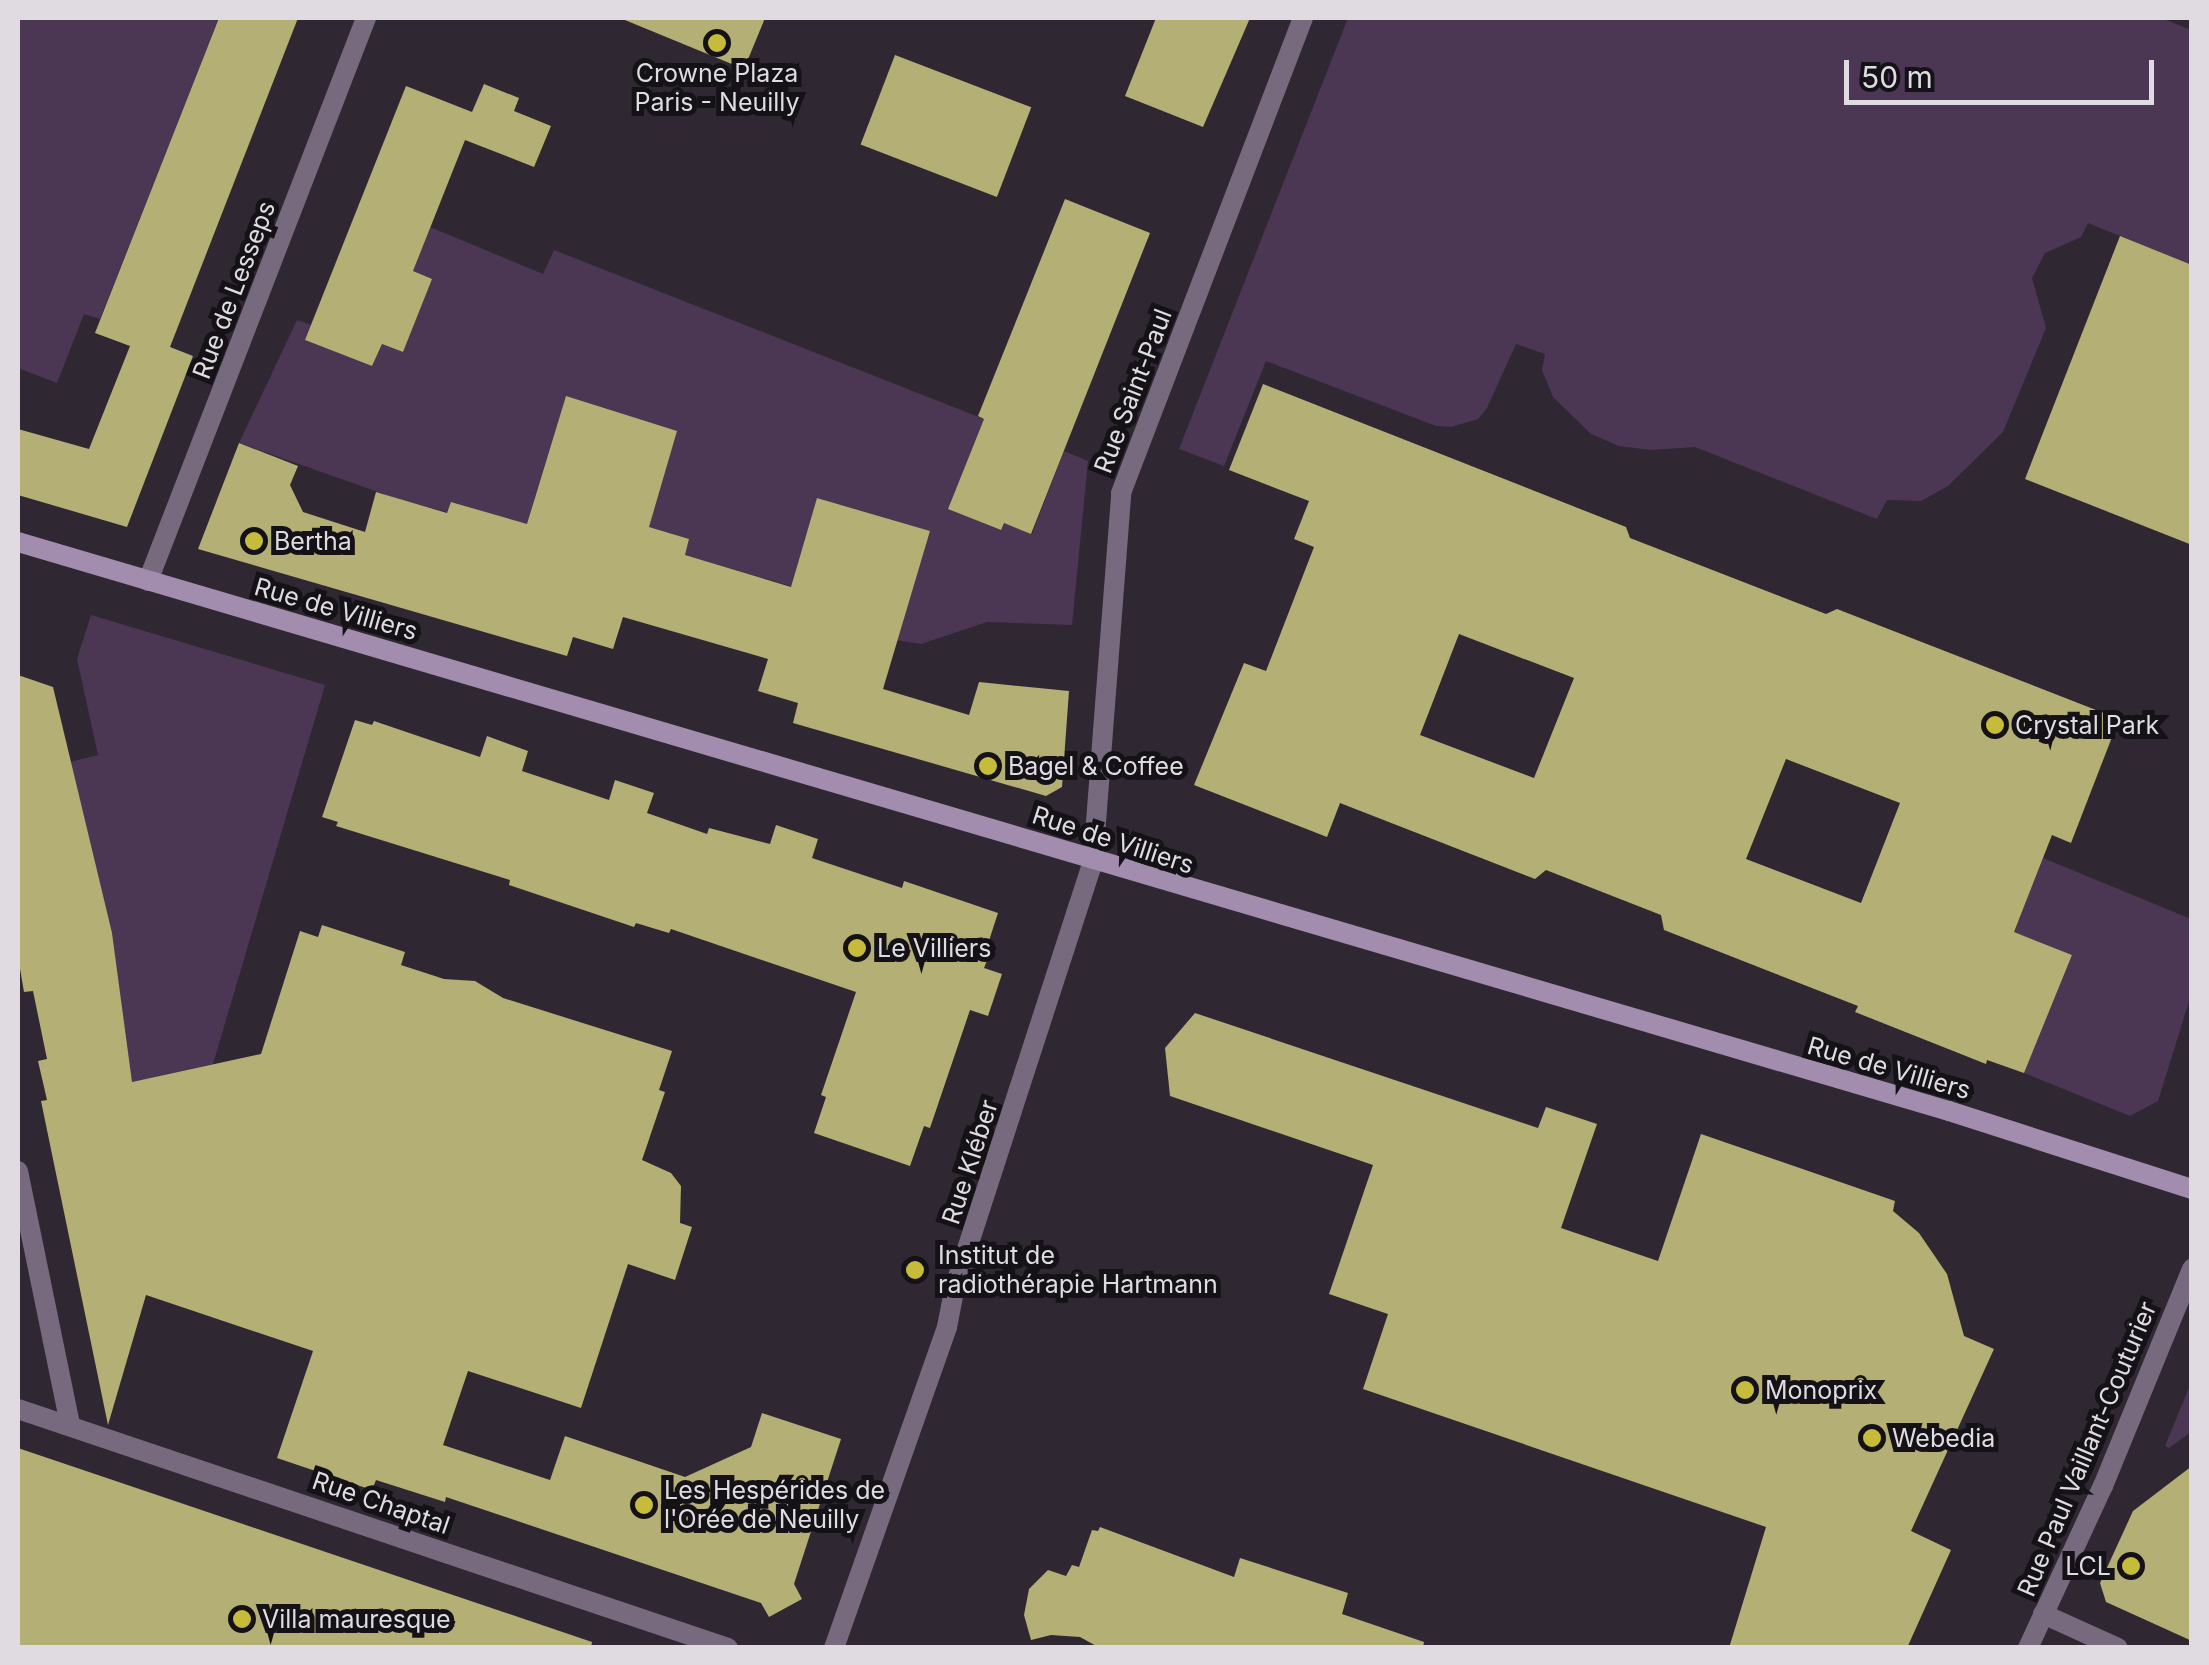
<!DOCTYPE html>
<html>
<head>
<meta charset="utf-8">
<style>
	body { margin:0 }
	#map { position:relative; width:2209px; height:1665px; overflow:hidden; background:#2f2832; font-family:Inter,sans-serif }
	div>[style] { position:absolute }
	.green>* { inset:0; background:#4b3654 }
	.building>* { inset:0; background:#b4af74; transform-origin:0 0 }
	.street>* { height:20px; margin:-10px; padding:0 10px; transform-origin:10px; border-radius:10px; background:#786a7e }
	.secondary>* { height:20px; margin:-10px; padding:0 10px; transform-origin:10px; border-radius:10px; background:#a38dae }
	.dots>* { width:28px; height:28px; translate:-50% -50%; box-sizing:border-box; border:5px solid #151217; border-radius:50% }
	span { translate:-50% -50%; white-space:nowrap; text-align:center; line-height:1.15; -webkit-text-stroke:10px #151217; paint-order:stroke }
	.poi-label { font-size:25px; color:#dfdbe1 }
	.left { translate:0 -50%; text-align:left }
	.right { translate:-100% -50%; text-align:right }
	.street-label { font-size:25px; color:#dfdbe1 }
	.frame { position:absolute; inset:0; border:20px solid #dfdbe1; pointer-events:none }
	.scale { position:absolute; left:1844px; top:60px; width:310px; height:45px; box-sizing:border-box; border:5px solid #dfdbe1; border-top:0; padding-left:12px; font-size:30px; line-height:35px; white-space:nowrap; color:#dfdbe1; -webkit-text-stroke:8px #151217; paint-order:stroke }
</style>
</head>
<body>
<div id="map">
	<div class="green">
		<i style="clip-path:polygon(18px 18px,219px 18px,100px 319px,84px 314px,57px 383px,18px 368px)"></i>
		<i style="clip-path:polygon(1348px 18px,2161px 18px,2191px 30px,2191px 265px,2088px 223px,2081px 237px,2045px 253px,2032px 278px,2046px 328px,2003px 432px,1948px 486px,1921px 501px,1887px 500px,1877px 519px,1695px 447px,1651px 450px,1619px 446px,1591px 434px,1553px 397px,1542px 370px,1545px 354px,1516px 344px,1487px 408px,1478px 419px,1451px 427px,1436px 426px,1266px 361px,1224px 466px,1179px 449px)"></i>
		<i style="clip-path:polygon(430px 227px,543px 274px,554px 250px,984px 419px,951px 502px,973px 519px,1000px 530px,1004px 523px,1032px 534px,1064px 451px,1088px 461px,1072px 625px,987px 622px,921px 644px,896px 640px,930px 531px,818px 498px,796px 569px,797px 588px,685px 555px,689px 539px,649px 527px,566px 397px,534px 500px,533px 526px,452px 502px,447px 512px,401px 500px,239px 443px,297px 320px,311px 325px,305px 340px,372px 366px,382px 344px,403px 352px,431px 280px,413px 271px)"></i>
		<i style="clip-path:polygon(91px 615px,325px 685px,213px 1064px,132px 1082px,70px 762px,98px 755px,77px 659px)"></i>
		<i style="clip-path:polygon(2043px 858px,2191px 919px,2191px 995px,2158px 1101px,2130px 1116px,2024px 1073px,2072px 955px,2014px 932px)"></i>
		<i style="clip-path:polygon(2191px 1383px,2191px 1432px,2169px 1448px,2165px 1446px)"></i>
	</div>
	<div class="building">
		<i style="clip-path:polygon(219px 18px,298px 18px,170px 347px,193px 356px,127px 527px,18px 495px,18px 429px,89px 449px,130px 346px,95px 333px)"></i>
		<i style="clip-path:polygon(620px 18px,765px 18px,744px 69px)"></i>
		<i style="clip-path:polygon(1156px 18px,1250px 18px,1203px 127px,1125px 96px)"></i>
		<i style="left:895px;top:55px;width:146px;height:96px;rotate:21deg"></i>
		<i style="clip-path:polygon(484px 84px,519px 98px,514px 111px,551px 126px,534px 167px,465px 140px,413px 271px,432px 279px,403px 352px,382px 344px,372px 366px,305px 340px,406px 86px,472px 112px)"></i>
		<i style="clip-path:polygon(1065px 199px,1150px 233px,1031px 534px,1004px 523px,1001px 530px,948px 509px,984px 419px,978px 416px)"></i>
		<i style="clip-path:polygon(2120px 236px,2192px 265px,2192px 545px,2025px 479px)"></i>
		<i style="clip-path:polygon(evenodd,1263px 384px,1626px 527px,1630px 538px,1826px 614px,1837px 609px,2119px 719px,2071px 843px,2052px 835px,2014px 932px,2072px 955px,2024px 1073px,1987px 1060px,1986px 1064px,1855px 1012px,1858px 1006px,1664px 930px,1661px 915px,1546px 870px,1535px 879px,1340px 803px,1327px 837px,1194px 785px,1244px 663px,1266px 671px,1314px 547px,1294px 539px,1309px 501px,1229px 470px,1263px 384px,1459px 634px,1574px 678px,1534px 778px,1420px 735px,1459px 634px,1263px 384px,1786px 759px,1900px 803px,1861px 903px,1746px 859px,1786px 759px)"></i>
		<i style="clip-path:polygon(566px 396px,677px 431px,649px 527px,689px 539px,685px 555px,791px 587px,817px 498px,930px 531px,883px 689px,969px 715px,979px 682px,1069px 691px,1062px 787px,1046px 796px,793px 723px,798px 703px,758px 691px,768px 659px,623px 617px,613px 649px,573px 637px,567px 656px,198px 549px,239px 443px,298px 466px,290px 485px,303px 512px,365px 532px,376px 492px,447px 513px,451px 502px,527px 524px)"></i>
		<i style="clip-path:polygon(18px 675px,53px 687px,112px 933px,132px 1082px,261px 1054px,300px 931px,318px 937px,322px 925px,405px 952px,401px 965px,444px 979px,475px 981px,503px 998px,672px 1051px,659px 1090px,665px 1092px,642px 1160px,671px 1173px,681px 1186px,680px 1223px,692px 1227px,675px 1280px,628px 1264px,581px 1408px,468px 1371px,443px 1445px,550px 1480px,565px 1436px,685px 1477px,751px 1447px,762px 1413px,841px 1439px,794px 1584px,802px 1599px,769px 1617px,761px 1603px,446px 1497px,445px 1502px,376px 1480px,372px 1490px,277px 1458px,313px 1351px,146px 1295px,108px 1425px,41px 1101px,47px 1100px,38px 1061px,47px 1059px,33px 991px,24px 992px,18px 957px)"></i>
		<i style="clip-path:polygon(355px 720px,372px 725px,374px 721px,480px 757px,487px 736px,528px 751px,522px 771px,609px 800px,615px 780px,654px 793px,647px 813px,707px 834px,709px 828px,770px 844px,776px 825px,818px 839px,812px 858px,902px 888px,904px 881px,998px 913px,984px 956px,988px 958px,984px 968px,1002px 974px,988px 1016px,970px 1010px,930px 1128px,924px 1126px,910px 1166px,814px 1133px,826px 1097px,821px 1095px,856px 992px,671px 929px,669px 933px,636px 923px,634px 927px,509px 885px,510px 880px,336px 826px,338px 822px,322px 817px)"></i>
		<i style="clip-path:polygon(1195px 1013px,1538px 1128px,1546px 1107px,1597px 1124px,1561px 1228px,1658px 1261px,1701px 1134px,1895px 1201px,1893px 1211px,1919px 1233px,1947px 1274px,1964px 1336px,1994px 1349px,1911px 1531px,1951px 1550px,1907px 1648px,1729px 1648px,1766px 1527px,1363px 1389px,1388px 1314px,1329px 1294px,1373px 1165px,1170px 1096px,1165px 1048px)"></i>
		<i style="clip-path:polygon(18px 1448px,592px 1642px,591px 1648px,18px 1648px)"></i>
		<i style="clip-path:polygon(2192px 1466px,2192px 1641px,2106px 1602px,2100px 1583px,2133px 1511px)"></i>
		<i style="clip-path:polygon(1100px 1527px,1234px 1577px,1240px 1558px,1348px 1593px,1342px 1614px,1424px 1642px,1423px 1648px,1100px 1648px,1080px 1637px,1051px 1635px,1031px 1640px,1024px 1615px,1029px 1589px,1048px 1570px,1066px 1576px,1072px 1565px,1079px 1567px,1092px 1530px,1098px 1531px)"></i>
	</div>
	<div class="street">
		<i style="left:148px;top:581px;width:604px;rotate:-68.83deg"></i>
		<i style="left:18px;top:1171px;width:258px;rotate:78.4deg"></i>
		<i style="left:18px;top:1409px;width:749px;rotate:18.6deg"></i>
		<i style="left:2043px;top:1614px;width:82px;rotate:24.4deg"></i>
		<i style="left:834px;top:1648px;width:340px;rotate:-70.6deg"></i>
		<i style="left:947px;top:1327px;width:42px;rotate:-79deg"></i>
		<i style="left:955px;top:1286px;width:447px;rotate:-72deg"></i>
		<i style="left:1093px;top:861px;width:369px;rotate:-85.6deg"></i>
		<i style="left:1121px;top:493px;width:509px;rotate:-69.04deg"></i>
		<i style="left:2028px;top:1648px;width:179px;rotate:-65.2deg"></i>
		<i style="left:2103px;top:1486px;width:235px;rotate:-67.7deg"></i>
	</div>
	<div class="secondary">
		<i style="left:18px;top:542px;width:2013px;rotate:16.42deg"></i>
		<i style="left:1949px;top:1111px;width:255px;rotate:17.8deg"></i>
	</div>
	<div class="dots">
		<i style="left:717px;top:43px;background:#c7bb3b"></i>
		<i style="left:254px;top:541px;background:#c7bb3b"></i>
		<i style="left:1995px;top:725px;background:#c7bb3b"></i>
		<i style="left:988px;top:766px;background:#c7bb3b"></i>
		<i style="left:857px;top:948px;background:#c7bb3b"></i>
		<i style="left:915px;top:1270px;background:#c7bb3b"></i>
		<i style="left:1745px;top:1390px;background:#c7bb3b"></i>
		<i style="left:1872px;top:1438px;background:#c7bb3b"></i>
		<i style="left:644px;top:1505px;background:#c7bb3b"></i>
		<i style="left:2131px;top:1566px;background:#c7bb3b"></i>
		<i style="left:242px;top:1619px;background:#c7bb3b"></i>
	</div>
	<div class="poi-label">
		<span style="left:717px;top:88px">Crowne Plaza<br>Paris - Neuilly</span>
		<span class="left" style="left:274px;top:541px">Bertha</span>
		<span class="left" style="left:2015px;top:725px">Crystal Park</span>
		<span class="left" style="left:1008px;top:766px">Bagel &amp; Coffee</span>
		<span class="left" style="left:877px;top:948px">Le Villiers</span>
		<span class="left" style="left:938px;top:1270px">Institut de<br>radiothérapie Hartmann</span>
		<span class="left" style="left:1765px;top:1390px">Monoprix</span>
		<span class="left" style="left:1892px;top:1438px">Webedia</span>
		<span class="left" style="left:664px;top:1505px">Les Hespérides de<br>l'Orée de Neuilly</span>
		<span class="right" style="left:2111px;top:1566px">LCL</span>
		<span class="left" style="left:262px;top:1619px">Villa mauresque</span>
	</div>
	<div class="street-label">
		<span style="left:234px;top:290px;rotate:-69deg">Rue de Lesseps</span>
		<span style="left:1133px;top:391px;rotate:-69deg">Rue Saint-Paul</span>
		<span style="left:336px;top:609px;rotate:16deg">Rue de Villiers</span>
		<span style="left:1113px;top:840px;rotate:18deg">Rue de Villiers</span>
		<span style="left:1889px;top:1068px;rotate:16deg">Rue de Villiers</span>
		<span style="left:970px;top:1162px;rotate:-72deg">Rue Kléber</span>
		<span style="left:2087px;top:1449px;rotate:-67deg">Rue Paul Vaillant-Couturier</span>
		<span style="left:381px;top:1503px;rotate:19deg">Rue Chaptal</span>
	</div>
	<div class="frame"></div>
	<div class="scale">50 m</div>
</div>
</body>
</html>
